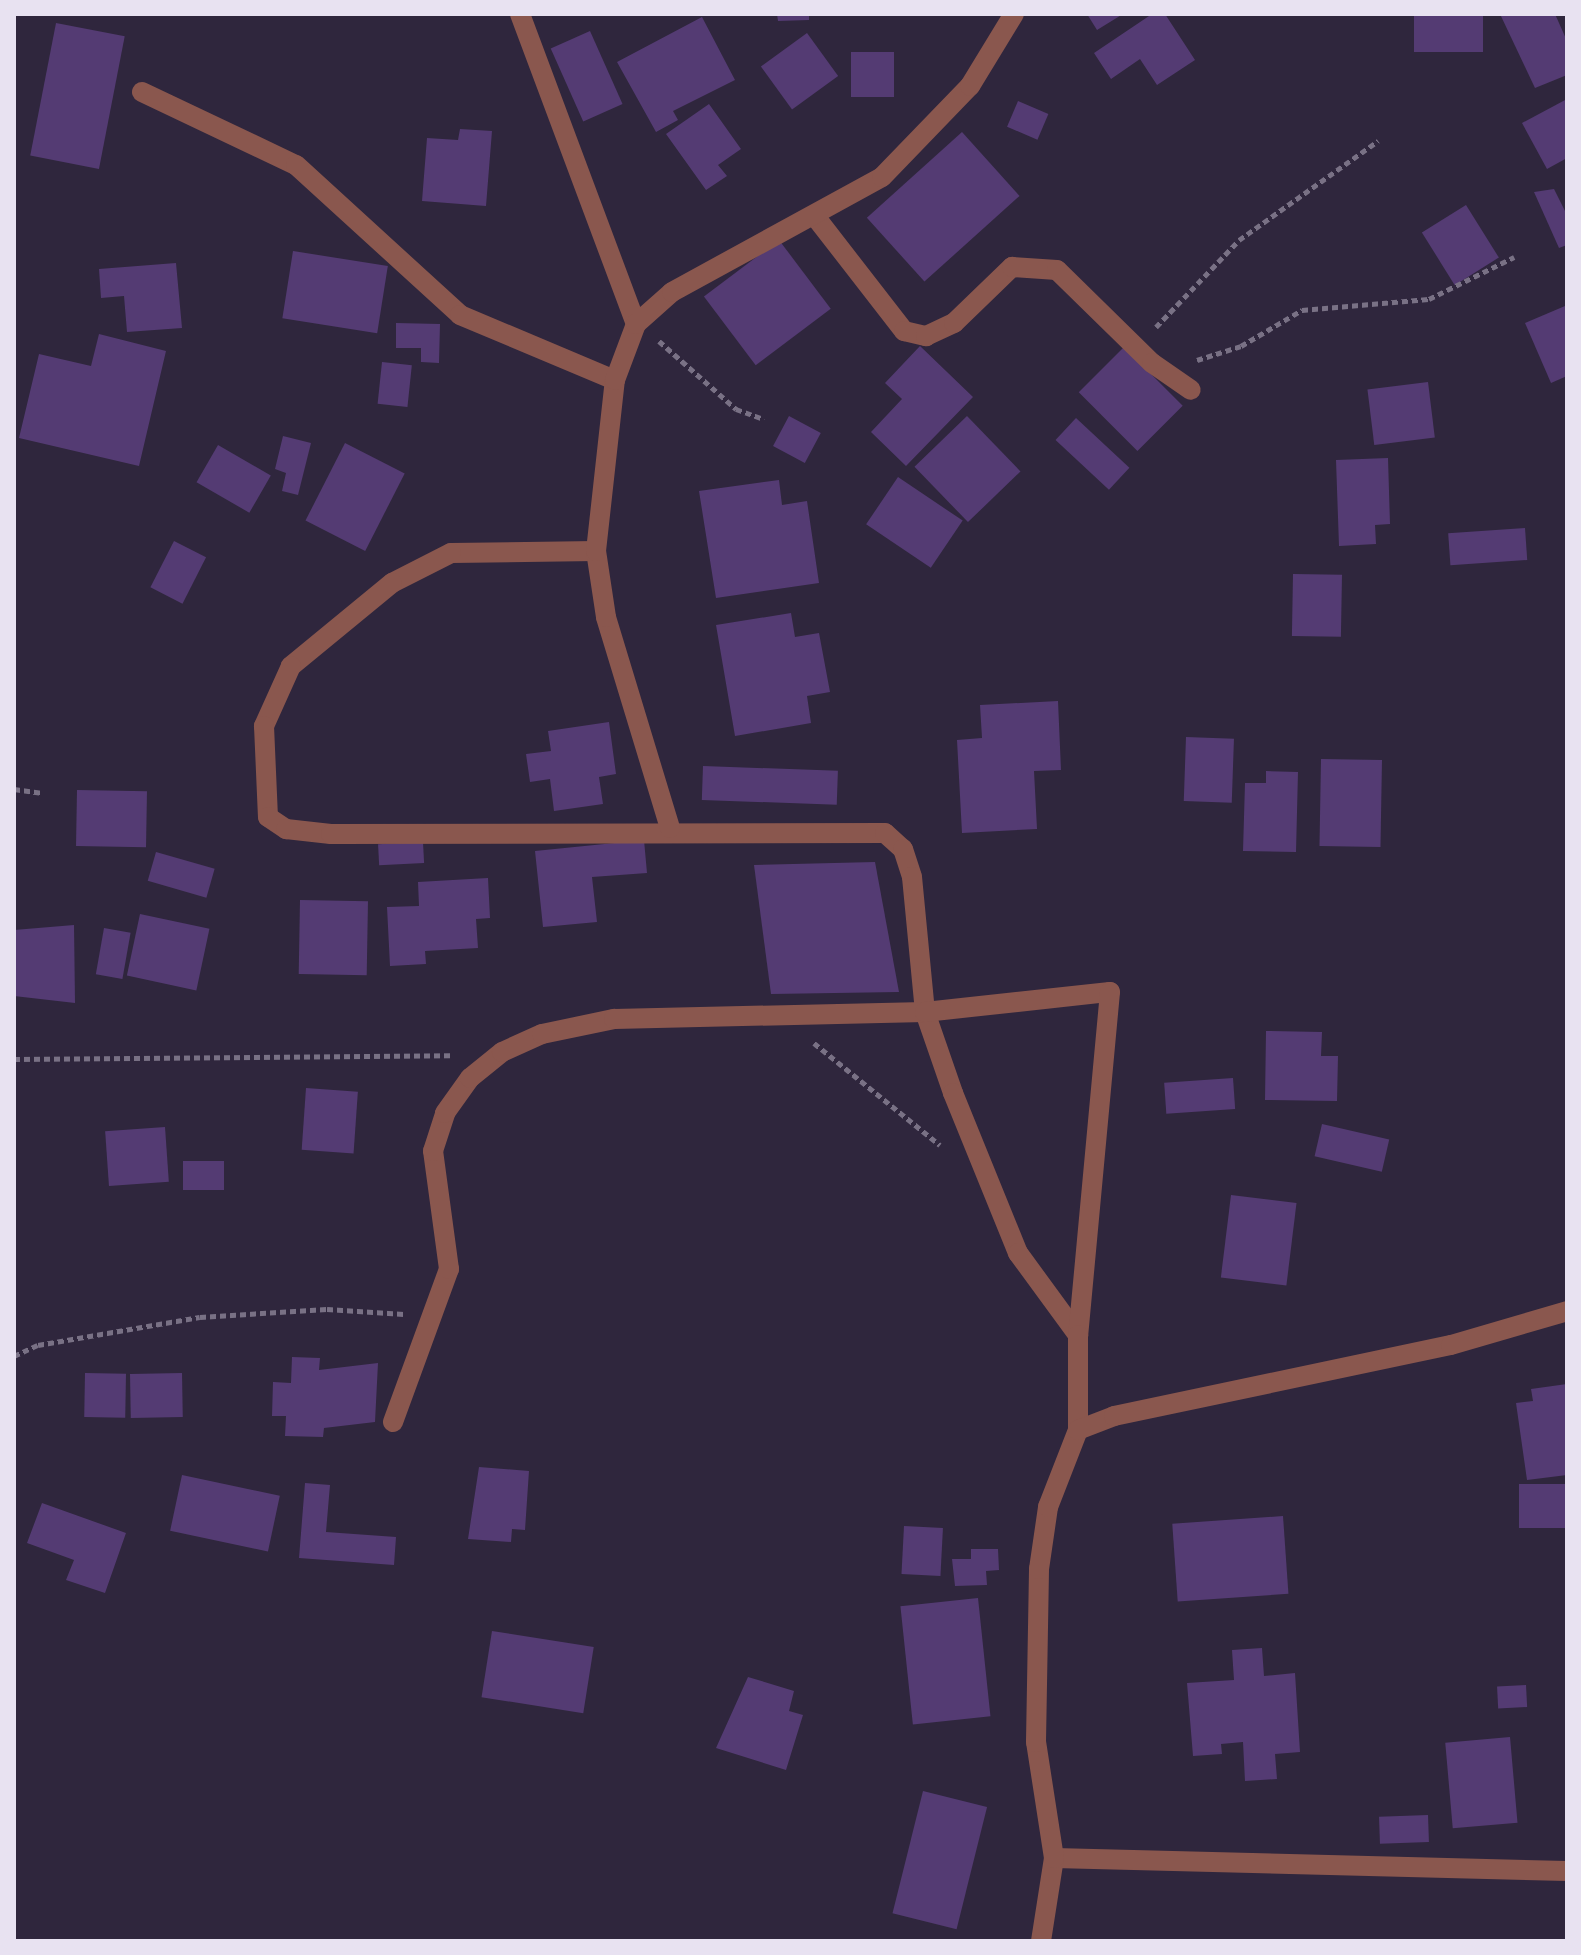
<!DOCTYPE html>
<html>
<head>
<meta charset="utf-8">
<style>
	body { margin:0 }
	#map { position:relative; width:1581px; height:1955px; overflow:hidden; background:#2f263d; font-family:"Fira Sans",sans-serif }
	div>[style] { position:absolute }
	.building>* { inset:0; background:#543b73; transform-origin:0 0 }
	.path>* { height:5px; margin-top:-2.5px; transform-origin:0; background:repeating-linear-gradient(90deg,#797185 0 6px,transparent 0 10px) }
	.minor>* { height:20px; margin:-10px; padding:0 10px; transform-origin:10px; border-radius:10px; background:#8a574e }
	span { translate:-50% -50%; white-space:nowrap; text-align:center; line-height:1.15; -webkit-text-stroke:6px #251c32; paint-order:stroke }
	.frame { position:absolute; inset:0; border:16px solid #e8e2f1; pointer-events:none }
</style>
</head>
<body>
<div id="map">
	<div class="building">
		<i style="clip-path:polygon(777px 14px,809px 14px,809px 20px,778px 21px)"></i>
		<i style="clip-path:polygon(1087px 14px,1123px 14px,1097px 30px)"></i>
		<i style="clip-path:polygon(1152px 14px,1165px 14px,1195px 60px,1157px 85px,1140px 59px,1111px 79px,1094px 53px)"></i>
		<i style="left:1414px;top:14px;width:69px;height:38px"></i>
		<i style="clip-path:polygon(1500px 14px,1555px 14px,1567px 41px,1567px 75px,1535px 88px)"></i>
		<i style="clip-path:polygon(702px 17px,735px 80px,673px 111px,678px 120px,656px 132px,617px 62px)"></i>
		<i style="left:56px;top:23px;width:70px;height:135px;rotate:11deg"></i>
		<i style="left:590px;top:31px;width:80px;height:43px;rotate:66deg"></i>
		<i style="left:807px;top:33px;width:53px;height:57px;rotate:54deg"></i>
		<i style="left:851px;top:52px;width:43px;height:45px"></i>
		<i style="clip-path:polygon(1567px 99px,1567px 158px,1547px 169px,1522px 123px)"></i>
		<i style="left:1018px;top:101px;width:33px;height:28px;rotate:23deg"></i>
		<i style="clip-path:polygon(709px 104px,741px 149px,718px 165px,727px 176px,706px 190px,666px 134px)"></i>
		<i style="clip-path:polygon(460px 129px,492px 131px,486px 206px,422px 201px,427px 138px,458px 140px)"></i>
		<i style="left:962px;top:132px;width:86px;height:128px;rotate:48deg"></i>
		<i style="clip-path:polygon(1554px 189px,1567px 215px,1567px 245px,1559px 248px,1534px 192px)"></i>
		<i style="left:1466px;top:205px;width:62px;height:52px;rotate:58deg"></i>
		<i style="left:779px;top:240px;width:86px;height:94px;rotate:53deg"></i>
		<i style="left:293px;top:251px;width:96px;height:68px;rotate:9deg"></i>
		<i style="clip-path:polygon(176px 263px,182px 328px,127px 332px,124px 296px,101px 298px,99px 269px)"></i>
		<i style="clip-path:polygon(1565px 306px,1567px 376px,1551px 383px,1525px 323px)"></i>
		<i style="clip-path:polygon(396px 323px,440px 324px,439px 363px,421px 362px,421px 348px,396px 348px)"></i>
		<i style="clip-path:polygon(99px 334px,166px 351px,139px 466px,19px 438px,39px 354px,91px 366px)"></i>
		<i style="clip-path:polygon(920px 346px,973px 397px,906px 466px,871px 432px,902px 399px,885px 383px)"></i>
		<i style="left:1124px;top:347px;width:83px;height:64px;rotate:45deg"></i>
		<i style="left:382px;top:362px;width:30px;height:42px;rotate:6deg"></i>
		<i style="left:1428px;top:382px;width:56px;height:61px;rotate:83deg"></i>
		<i style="left:789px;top:416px;width:36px;height:34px;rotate:28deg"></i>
		<i style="left:967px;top:416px;width:77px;height:73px;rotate:46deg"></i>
		<i style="left:1076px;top:418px;width:73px;height:30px;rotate:43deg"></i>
		<i style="clip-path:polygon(283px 436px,311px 443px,298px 495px,282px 491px,286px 473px,275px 469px)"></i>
		<i style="left:345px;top:443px;width:67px;height:87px;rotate:27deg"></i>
		<i style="left:218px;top:445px;width:61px;height:43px;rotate:30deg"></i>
		<i style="clip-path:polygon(1388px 458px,1390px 524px,1375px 525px,1376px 544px,1339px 546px,1336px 460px)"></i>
		<i style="left:898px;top:477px;width:78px;height:57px;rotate:34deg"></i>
		<i style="clip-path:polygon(779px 480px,782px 505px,807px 501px,819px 583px,716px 598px,699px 491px)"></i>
		<i style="left:1525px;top:528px;width:32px;height:77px;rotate:86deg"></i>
		<i style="left:174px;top:541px;width:36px;height:52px;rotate:27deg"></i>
		<i style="left:1293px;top:574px;width:49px;height:62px;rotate:1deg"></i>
		<i style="clip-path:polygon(791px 613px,795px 637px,819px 633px,830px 692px,807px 696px,811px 723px,735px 736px,716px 625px)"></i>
		<i style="clip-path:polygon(1058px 701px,1061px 770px,1034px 771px,1037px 829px,962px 833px,957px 740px,982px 738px,980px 705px)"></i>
		<i style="clip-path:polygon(609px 722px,616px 774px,599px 777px,603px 804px,554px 811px,550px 779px,530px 782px,526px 754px,551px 751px,548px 731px)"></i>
		<i style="left:1186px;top:737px;width:48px;height:64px;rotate:2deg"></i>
		<i style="left:1321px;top:759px;width:61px;height:87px;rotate:1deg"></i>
		<i style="left:703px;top:766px;width:135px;height:34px;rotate:2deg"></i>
		<i style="clip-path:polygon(1266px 771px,1298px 772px,1296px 852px,1243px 851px,1245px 783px,1266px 783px)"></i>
		<i style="left:77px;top:790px;width:70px;height:56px;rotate:1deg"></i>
		<i style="clip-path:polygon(644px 840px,647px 873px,592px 877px,597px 922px,543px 927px,535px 851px)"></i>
		<i style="left:423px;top:842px;width:21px;height:45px;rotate:87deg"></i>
		<i style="left:156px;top:852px;width:61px;height:30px;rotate:16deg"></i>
		<i style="clip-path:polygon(875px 862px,899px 992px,771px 994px,754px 865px)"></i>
		<i style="clip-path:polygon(488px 878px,490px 918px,476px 919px,478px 948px,425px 951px,426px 964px,390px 966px,387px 907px,419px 906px,418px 882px)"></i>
		<i style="left:300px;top:900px;width:68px;height:74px;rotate:1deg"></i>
		<i style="left:140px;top:914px;width:71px;height:63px;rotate:12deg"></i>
		<i style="clip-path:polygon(74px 925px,75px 1003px,14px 996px,14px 930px)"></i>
		<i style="left:104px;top:928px;width:27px;height:47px;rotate:10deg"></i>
		<i style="clip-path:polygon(1266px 1031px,1322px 1032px,1321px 1056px,1338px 1056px,1337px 1101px,1265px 1100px)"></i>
		<i style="left:1233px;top:1078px;width:31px;height:69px;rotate:86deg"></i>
		<i style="left:306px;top:1088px;width:52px;height:62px;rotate:4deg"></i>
		<i style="left:1322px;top:1124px;width:69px;height:33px;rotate:13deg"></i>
		<i style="left:165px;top:1127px;width:55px;height:60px;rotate:86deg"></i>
		<i style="left:224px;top:1161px;width:29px;height:41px;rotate:90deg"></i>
		<i style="left:1231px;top:1195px;width:66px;height:83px;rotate:7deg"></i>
		<i style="clip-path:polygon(292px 1357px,320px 1358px,319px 1370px,378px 1363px,375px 1422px,324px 1428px,323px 1437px,285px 1436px,286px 1416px,272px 1416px,273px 1382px,291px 1383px)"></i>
		<i style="left:85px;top:1373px;width:41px;height:44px;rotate:1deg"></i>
		<i style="left:182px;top:1373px;width:44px;height:52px;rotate:89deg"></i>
		<i style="clip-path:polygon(1567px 1384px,1567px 1475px,1527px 1480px,1516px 1403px,1533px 1401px,1531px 1389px)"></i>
		<i style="clip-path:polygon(479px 1467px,529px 1471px,525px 1530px,512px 1529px,511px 1542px,468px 1539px)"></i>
		<i style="left:182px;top:1475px;width:100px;height:57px;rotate:12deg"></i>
		<i style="clip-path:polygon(305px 1483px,330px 1485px,326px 1532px,396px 1537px,394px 1565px,299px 1558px)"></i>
		<i style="left:1567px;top:1484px;width:44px;height:48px;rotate:90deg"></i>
		<i style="clip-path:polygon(42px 1503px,126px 1533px,105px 1593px,66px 1580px,74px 1560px,27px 1543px)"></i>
		<i style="left:1283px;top:1516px;width:78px;height:111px;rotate:86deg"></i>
		<i style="left:904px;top:1526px;width:39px;height:48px;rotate:3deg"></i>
		<i style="clip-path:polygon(971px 1549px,998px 1549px,999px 1570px,986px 1571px,987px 1585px,955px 1586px,952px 1559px,971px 1559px)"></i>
		<i style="left:978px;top:1598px;width:119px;height:78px;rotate:84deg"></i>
		<i style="left:492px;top:1631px;width:103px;height:67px;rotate:9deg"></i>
		<i style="clip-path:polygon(1262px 1648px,1264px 1676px,1295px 1673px,1300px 1752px,1275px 1754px,1277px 1779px,1245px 1781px,1243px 1742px,1221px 1744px,1222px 1754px,1193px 1756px,1187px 1683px,1234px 1680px,1232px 1650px)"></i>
		<i style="clip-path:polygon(748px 1677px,794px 1691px,789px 1711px,803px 1715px,786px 1770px,716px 1748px)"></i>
		<i style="left:1526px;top:1685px;width:22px;height:29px;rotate:87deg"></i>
		<i style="left:1510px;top:1737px;width:86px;height:65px;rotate:85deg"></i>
		<i style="left:923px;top:1791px;width:66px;height:126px;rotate:14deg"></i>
		<i style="left:1428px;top:1815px;width:27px;height:49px;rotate:88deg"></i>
	</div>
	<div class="path">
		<i style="left:1156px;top:327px;width:120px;rotate:-46.3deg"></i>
		<i style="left:1239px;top:240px;width:171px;rotate:-35.5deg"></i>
		<i style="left:659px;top:341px;width:103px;rotate:41.4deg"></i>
		<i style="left:736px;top:409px;width:30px;rotate:20deg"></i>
		<i style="left:1197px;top:360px;width:46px;rotate:-17.7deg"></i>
		<i style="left:1241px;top:346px;width:71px;rotate:-30.5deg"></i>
		<i style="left:1302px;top:310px;width:127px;rotate:-5deg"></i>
		<i style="left:1429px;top:299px;width:95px;rotate:-26.3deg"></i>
		<i style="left:14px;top:789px;width:29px;rotate:8deg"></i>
		<i style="left:814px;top:1043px;width:162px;rotate:39deg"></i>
		<i style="left:14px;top:1059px;width:438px;rotate:-0.5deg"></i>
		<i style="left:14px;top:1356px;width:26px;rotate:-25deg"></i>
		<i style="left:38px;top:1345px;width:164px;rotate:-9.8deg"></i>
		<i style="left:200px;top:1317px;width:127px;rotate:-3.6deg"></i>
		<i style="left:327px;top:1309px;width:77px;rotate:3.7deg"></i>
	</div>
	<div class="minor">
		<i style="left:520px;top:14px;width:331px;rotate:69.5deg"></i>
		<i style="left:142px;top:92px;width:170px;rotate:25.4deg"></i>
		<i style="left:296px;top:165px;width:222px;rotate:42.4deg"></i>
		<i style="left:460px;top:315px;width:168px;rotate:22.8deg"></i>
		<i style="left:814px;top:215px;width:147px;rotate:52.2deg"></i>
		<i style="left:904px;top:331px;width:23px;rotate:13deg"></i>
		<i style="left:926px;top:336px;width:31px;rotate:-25deg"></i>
		<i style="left:954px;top:323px;width:81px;rotate:-44deg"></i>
		<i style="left:1012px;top:267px;width:45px;rotate:3.8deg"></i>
		<i style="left:1057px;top:270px;width:133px;rotate:44.4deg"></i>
		<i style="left:1152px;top:363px;width:47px;rotate:34.7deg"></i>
		<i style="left:596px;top:551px;width:145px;rotate:179.2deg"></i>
		<i style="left:451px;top:553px;width:66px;rotate:153deg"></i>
		<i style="left:392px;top:583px;width:131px;rotate:140.6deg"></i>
		<i style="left:291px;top:666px;width:66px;rotate:114.2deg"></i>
		<i style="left:264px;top:726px;width:91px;rotate:87.5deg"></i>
		<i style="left:268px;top:817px;width:22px;rotate:34deg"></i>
		<i style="left:286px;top:829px;width:45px;rotate:6.3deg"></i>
		<i style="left:331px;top:834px;width:554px;rotate:-0.1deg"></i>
		<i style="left:885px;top:833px;width:24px;rotate:42deg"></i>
		<i style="left:903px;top:849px;width:29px;rotate:72deg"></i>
		<i style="left:912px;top:877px;width:136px;rotate:84.5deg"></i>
		<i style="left:925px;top:1012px;width:86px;rotate:70.9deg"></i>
		<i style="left:953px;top:1093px;width:173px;rotate:67.9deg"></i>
		<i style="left:1018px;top:1253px;width:102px;rotate:53.8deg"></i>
		<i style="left:670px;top:828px;width:220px;rotate:-106.9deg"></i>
		<i style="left:606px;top:617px;width:67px;rotate:-98.6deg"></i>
		<i style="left:596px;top:551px;width:172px;rotate:-83.7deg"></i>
		<i style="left:615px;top:380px;width:60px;rotate:-69.4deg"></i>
		<i style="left:636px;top:324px;width:48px;rotate:-41.6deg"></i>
		<i style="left:672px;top:292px;width:239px;rotate:-28.7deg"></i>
		<i style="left:882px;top:177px;width:127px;rotate:-46deg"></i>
		<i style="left:970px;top:86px;width:84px;rotate:-58.6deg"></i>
		<i style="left:393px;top:1422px;width:163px;rotate:-69.9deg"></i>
		<i style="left:449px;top:1269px;width:119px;rotate:-97.7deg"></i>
		<i style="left:433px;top:1151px;width:40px;rotate:-72deg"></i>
		<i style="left:445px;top:1113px;width:43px;rotate:-54.5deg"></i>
		<i style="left:470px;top:1078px;width:41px;rotate:-39.1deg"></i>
		<i style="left:502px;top:1052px;width:44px;rotate:-24.2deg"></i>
		<i style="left:542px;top:1034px;width:74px;rotate:-11.8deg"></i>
		<i style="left:614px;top:1019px;width:311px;rotate:-1.3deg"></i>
		<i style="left:925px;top:1012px;width:186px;rotate:-6.2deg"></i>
		<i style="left:1110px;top:992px;width:344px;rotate:95.3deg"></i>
		<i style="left:1078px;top:1335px;width:95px;rotate:90deg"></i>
		<i style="left:1054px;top:1858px;width:513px;rotate:1.45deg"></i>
		<i style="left:1041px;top:1941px;width:84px;rotate:-81.1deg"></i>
		<i style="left:1054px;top:1858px;width:117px;rotate:-98.8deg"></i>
		<i style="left:1036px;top:1742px;width:173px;rotate:-89deg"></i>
		<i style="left:1039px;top:1569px;width:63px;rotate:-81.7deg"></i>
		<i style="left:1048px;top:1507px;width:83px;rotate:-68.7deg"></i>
		<i style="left:1078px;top:1430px;width:39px;rotate:-21deg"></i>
		<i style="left:1114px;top:1416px;width:344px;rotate:-11.9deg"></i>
		<i style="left:1451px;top:1345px;width:121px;rotate:-16.3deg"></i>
	</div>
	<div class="frame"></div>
</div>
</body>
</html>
